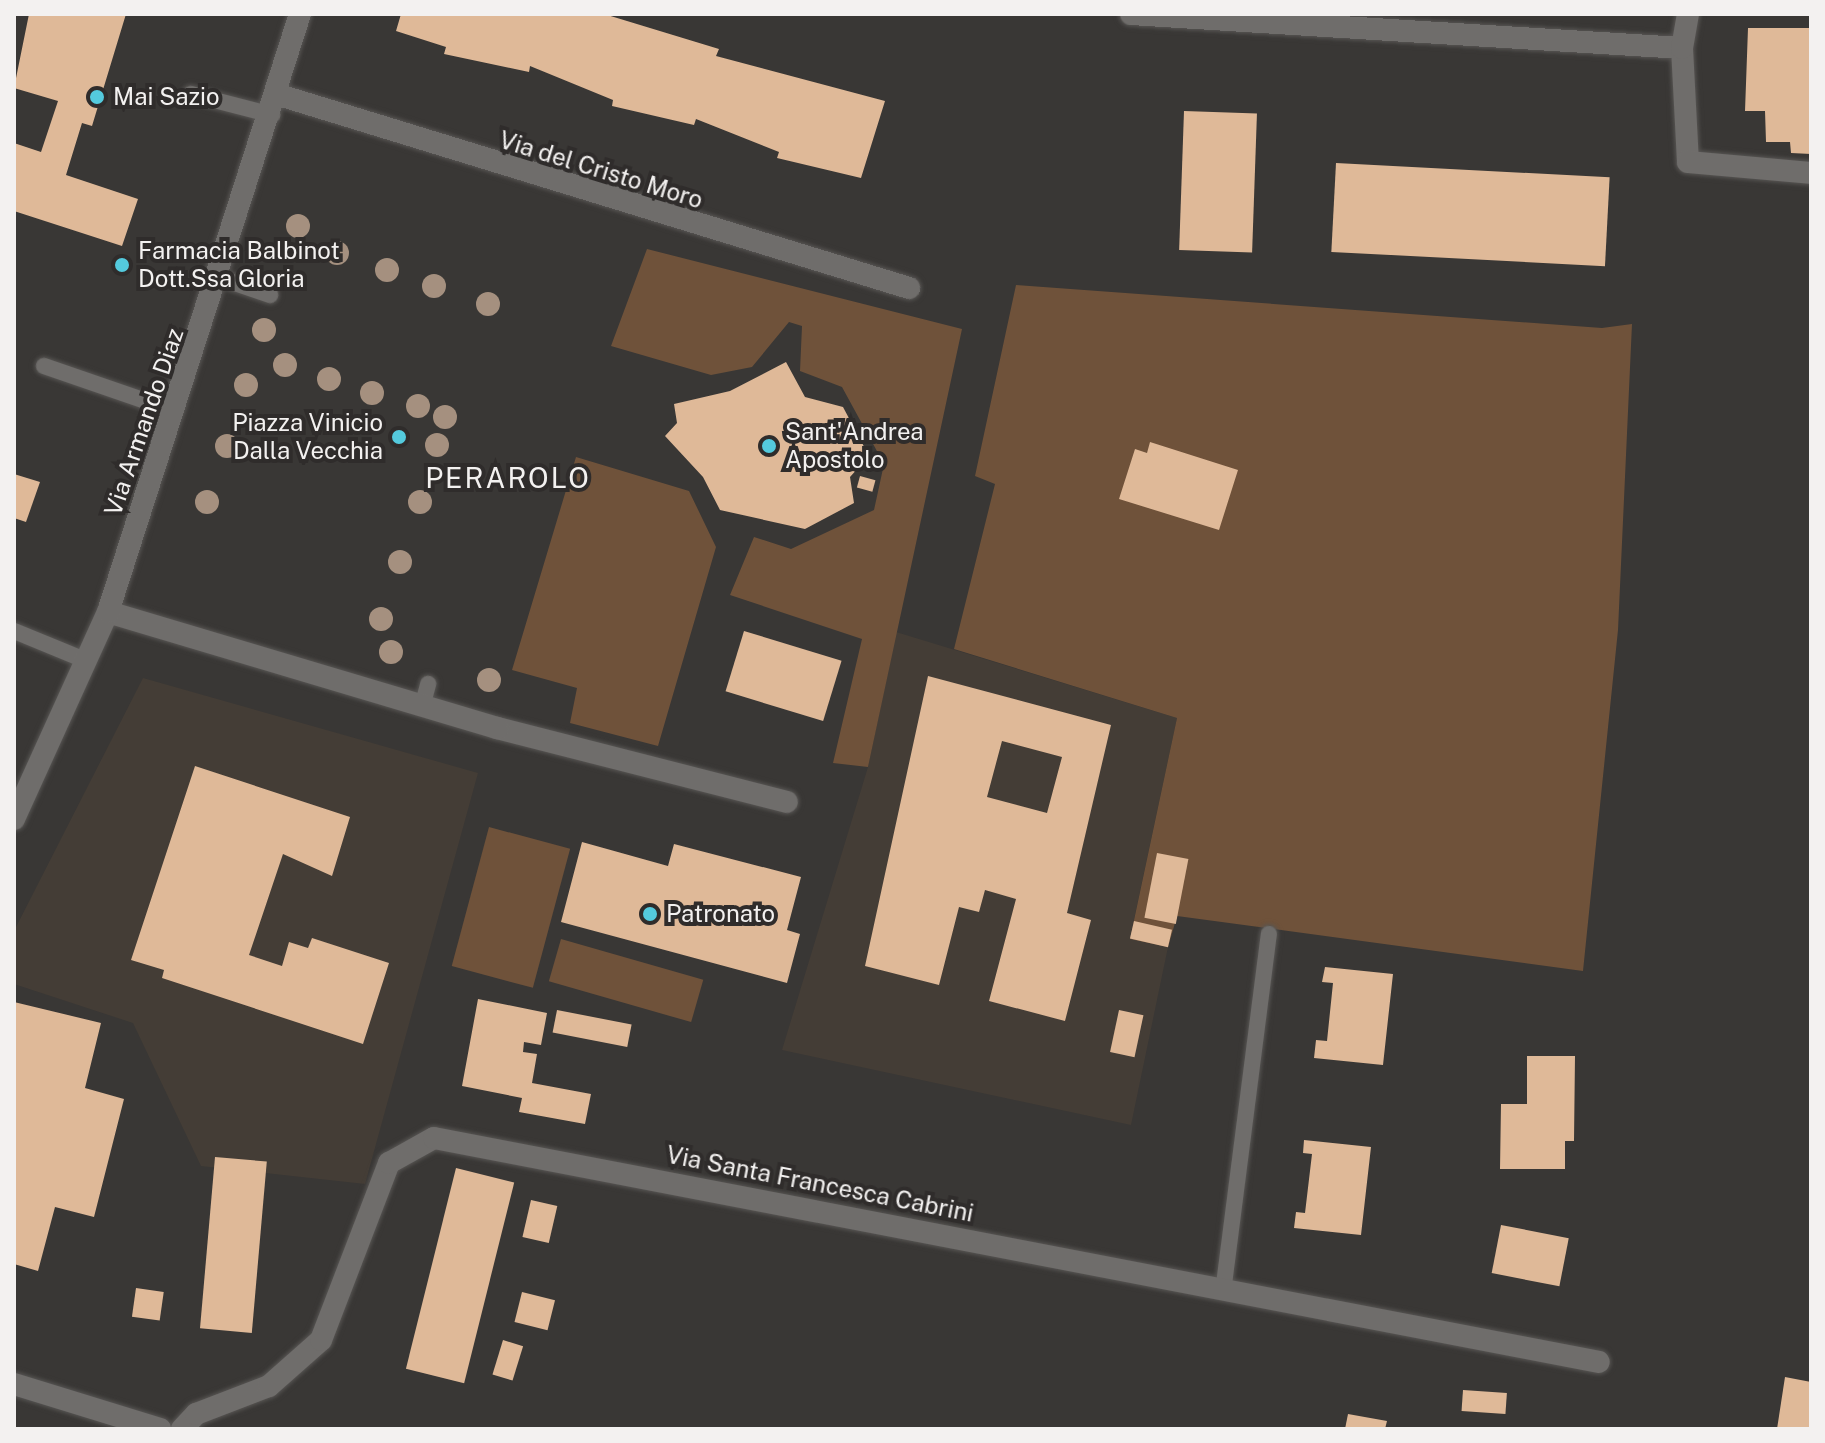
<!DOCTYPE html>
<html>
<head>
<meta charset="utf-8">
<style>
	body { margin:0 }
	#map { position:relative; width:1825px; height:1443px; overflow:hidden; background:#393735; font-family:"Public Sans",sans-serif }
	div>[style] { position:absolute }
	.built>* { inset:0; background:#443d36 }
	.green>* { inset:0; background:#6f523a; transform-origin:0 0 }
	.building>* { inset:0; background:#dfb998; transform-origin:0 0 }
	.roads { filter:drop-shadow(0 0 2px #575553) drop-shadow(0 0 2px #575553) }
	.service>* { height:16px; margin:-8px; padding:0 8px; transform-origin:8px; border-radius:8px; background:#6f6d6b }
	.pedestrian>* { height:22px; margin:-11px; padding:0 11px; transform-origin:11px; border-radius:11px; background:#6f6d6b }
	.minor>* { height:22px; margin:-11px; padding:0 11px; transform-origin:11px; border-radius:11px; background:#6f6d6b }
	.tertiary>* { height:22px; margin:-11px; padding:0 11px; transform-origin:11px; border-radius:11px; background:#6f6d6b }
	.trees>* { width:24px; height:24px; margin:-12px; border-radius:50%; background:#a5907f }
	.dots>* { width:22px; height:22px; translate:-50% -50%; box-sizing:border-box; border:4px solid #2f2c2b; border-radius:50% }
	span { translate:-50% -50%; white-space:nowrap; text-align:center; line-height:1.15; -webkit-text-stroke:8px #2f2c2b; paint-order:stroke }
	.poi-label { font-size:24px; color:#f3f1f0 }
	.left { translate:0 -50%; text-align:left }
	.right { translate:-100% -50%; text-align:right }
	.street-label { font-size:24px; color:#f3f1f0 }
	.quarter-label { font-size:28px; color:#f3f1f0; letter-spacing:2px }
	.frame { position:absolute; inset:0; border:16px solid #f3f1f0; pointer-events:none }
</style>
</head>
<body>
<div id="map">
	<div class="built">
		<i style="clip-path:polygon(896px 632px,1177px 718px,1130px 938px,1168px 947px,1131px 1125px,782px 1050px,868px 767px)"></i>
		<i style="clip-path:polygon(143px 678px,478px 773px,365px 1184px,201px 1166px,133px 1023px,14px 984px,14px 931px)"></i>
	</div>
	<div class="green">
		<i style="clip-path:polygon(647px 249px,962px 329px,868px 767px,833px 763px,862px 639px,730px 595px,754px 537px,791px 549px,874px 510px,884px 464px,842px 387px,800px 371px,802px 326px,789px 322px,752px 367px,711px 375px,611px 346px)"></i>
		<i style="clip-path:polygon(1016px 285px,1602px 328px,1632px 324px,1618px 630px,1583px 971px,1177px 916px,1168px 947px,1130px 939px,1177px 718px,954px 649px,995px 484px,975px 476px)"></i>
		<i style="clip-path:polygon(576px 457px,689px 491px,716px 547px,658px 746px,570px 723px,577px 688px,512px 670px)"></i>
		<i style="left:489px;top:827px;width:84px;height:144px;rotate:15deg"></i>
		<i style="left:561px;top:939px;width:148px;height:44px;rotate:16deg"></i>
	</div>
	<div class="building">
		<i style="clip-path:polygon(29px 14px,126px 14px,92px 126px,82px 123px,66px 175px,138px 199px,122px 246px,14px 211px,14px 143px,41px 152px,58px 101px,14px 88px)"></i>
		<i style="clip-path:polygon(401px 14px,604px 14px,719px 49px,716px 56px,885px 101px,861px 178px,777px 158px,779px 152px,696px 119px,694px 125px,612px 106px,613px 100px,530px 66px,529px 72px,444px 54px,446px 47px,396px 31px)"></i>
		<i style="clip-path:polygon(1748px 28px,1811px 28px,1811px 154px,1791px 153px,1790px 142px,1766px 142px,1765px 111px,1745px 111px)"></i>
		<i style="left:1184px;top:111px;width:73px;height:139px;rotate:2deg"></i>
		<i style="left:1336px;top:163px;width:274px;height:89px;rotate:3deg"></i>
		<i style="clip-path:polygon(786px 362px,805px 397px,843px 407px,869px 456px,850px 477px,854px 503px,805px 529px,720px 510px,703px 477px,665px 436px,677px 423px,674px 404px,730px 391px)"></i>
		<i style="clip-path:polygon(1150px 442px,1238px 470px,1219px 530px,1119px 499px,1135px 449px,1147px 453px)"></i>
		<i style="clip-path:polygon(14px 474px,40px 482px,26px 522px,14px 518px)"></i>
		<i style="left:860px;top:476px;width:16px;height:12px;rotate:15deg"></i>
		<i style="left:744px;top:631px;width:102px;height:63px;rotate:17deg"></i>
		<i style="clip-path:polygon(evenodd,928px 676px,1111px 725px,1067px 913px,1091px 920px,1065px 1021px,989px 1001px,1016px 899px,985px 890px,979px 912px,959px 907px,939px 985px,865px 966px,928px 676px,1002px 741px,1062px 757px,1047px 813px,987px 797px,1002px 741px)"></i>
		<i style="clip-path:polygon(195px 766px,350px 817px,332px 876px,283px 854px,249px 955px,282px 966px,289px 942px,308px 948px,312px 938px,389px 963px,363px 1044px,162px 978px,164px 970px,131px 960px)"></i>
		<i style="clip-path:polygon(582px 842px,668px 866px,674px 844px,801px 877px,787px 930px,800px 934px,787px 983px,561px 922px)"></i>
		<i style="left:1157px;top:853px;width:32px;height:66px;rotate:11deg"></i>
		<i style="left:1134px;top:921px;width:39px;height:18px;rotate:13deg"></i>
		<i style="clip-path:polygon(1325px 967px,1393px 974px,1383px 1065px,1314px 1058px,1316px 1040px,1327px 1041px,1333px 983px,1322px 982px)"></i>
		<i style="clip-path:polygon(478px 999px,547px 1013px,541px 1045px,524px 1042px,523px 1052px,537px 1054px,532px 1083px,591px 1094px,585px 1124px,519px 1112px,522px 1098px,462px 1086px)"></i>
		<i style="clip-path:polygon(14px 1002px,101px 1023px,85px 1088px,124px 1099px,94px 1217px,55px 1207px,38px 1271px,14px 1264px)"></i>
		<i style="left:557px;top:1010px;width:76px;height:23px;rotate:11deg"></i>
		<i style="left:1119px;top:1010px;width:25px;height:43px;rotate:12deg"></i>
		<i style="clip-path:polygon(1527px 1056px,1575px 1056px,1574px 1141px,1565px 1141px,1565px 1169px,1500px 1169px,1501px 1104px,1527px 1104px)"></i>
		<i style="clip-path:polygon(1304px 1140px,1371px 1147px,1361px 1235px,1294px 1228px,1296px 1212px,1305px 1213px,1312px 1154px,1303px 1153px)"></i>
		<i style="left:215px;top:1157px;width:52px;height:172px;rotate:5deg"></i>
		<i style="left:456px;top:1168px;width:60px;height:207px;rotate:14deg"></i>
		<i style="left:531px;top:1200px;width:27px;height:38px;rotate:13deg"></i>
		<i style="left:1501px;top:1225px;width:69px;height:49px;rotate:11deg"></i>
		<i style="left:136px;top:1288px;width:28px;height:29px;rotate:8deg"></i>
		<i style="left:522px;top:1292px;width:34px;height:31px;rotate:14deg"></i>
		<i style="left:503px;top:1340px;width:21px;height:36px;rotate:17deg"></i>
		<i style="clip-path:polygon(1785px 1377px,1811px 1382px,1811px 1429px,1777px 1429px)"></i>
		<i style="left:1463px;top:1390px;width:44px;height:21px;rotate:4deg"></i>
		<i style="clip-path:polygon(1348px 1414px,1387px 1421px,1385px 1429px,1345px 1429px)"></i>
	</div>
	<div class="roads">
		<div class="service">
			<i style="left:191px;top:94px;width:84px;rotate:14.5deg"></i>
			<i style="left:220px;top:278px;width:53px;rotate:18.8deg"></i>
			<i style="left:44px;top:366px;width:139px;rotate:19deg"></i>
			<i style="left:14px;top:631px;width:79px;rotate:22.3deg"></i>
			<i style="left:422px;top:707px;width:24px;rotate:-75deg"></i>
			<i style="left:1223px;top:1292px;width:361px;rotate:-82.7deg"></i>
		</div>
		<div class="pedestrian">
			<i style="left:497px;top:728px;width:299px;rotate:14.3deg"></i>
		</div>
		<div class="minor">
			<i style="left:1131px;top:14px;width:552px;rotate:3.53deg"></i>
			<i style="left:1682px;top:48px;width:114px;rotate:87deg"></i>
			<i style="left:1688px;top:162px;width:123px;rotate:5.1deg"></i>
			<i style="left:1682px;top:48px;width:35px;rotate:-80deg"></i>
			<i style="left:279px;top:95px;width:659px;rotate:17.03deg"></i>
			<i style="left:108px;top:612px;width:406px;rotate:16.6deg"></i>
			<i style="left:14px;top:1384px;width:153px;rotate:17.1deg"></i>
			<i style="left:182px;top:1429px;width:21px;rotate:-47deg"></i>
			<i style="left:196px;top:1414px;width:78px;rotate:-21deg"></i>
			<i style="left:269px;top:1386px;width:69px;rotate:-41.5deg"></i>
			<i style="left:321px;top:1340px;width:190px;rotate:-69deg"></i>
			<i style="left:389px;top:1163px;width:51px;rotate:-29.1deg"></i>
			<i style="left:434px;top:1138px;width:1186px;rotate:10.88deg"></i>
		</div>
		<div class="tertiary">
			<i style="left:14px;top:819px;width:227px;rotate:-65.6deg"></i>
			<i style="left:108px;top:612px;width:628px;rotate:-72.2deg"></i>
		</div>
	</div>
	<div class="trees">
		<i style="left:298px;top:226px"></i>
		<i style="left:337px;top:253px"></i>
		<i style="left:387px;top:270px"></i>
		<i style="left:434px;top:286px"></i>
		<i style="left:488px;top:304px"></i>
		<i style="left:264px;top:330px"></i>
		<i style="left:285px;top:365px"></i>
		<i style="left:329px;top:379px"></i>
		<i style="left:246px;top:385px"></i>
		<i style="left:372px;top:393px"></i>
		<i style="left:418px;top:406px"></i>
		<i style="left:445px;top:417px"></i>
		<i style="left:437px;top:445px"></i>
		<i style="left:227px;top:446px"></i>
		<i style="left:207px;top:502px"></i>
		<i style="left:420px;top:502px"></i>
		<i style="left:400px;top:562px"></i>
		<i style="left:381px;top:619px"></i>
		<i style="left:391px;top:652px"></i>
		<i style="left:489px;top:680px"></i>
	</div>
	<div class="dots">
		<i style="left:97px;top:97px;background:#54cadd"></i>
		<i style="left:122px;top:265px;background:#54cadd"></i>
		<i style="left:399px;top:437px;background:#54cadd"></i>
		<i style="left:769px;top:446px;background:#54cadd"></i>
		<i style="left:650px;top:914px;background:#54cadd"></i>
	</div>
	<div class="poi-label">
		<span class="left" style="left:113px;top:97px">Mai Sazio</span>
		<span class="left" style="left:138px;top:265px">Farmacia Balbinot<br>Dott.Ssa Gloria</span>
		<span class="right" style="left:383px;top:437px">Piazza Vinicio<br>Dalla Vecchia</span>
		<span class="left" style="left:785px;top:446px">Sant'Andrea<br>Apostolo</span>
		<span class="left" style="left:666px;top:914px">Patronato</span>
	</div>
	<div class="street-label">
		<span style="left:601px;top:170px;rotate:17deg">Via del Cristo Moro</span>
		<span style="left:144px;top:422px;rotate:-71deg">Via Armando Diaz</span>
		<span style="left:820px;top:1184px;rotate:11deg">Via Santa Francesca Cabrini</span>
	</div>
	<div class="quarter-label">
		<span style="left:508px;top:478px">PERAROLO</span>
	</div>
	<div class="frame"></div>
</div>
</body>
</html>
